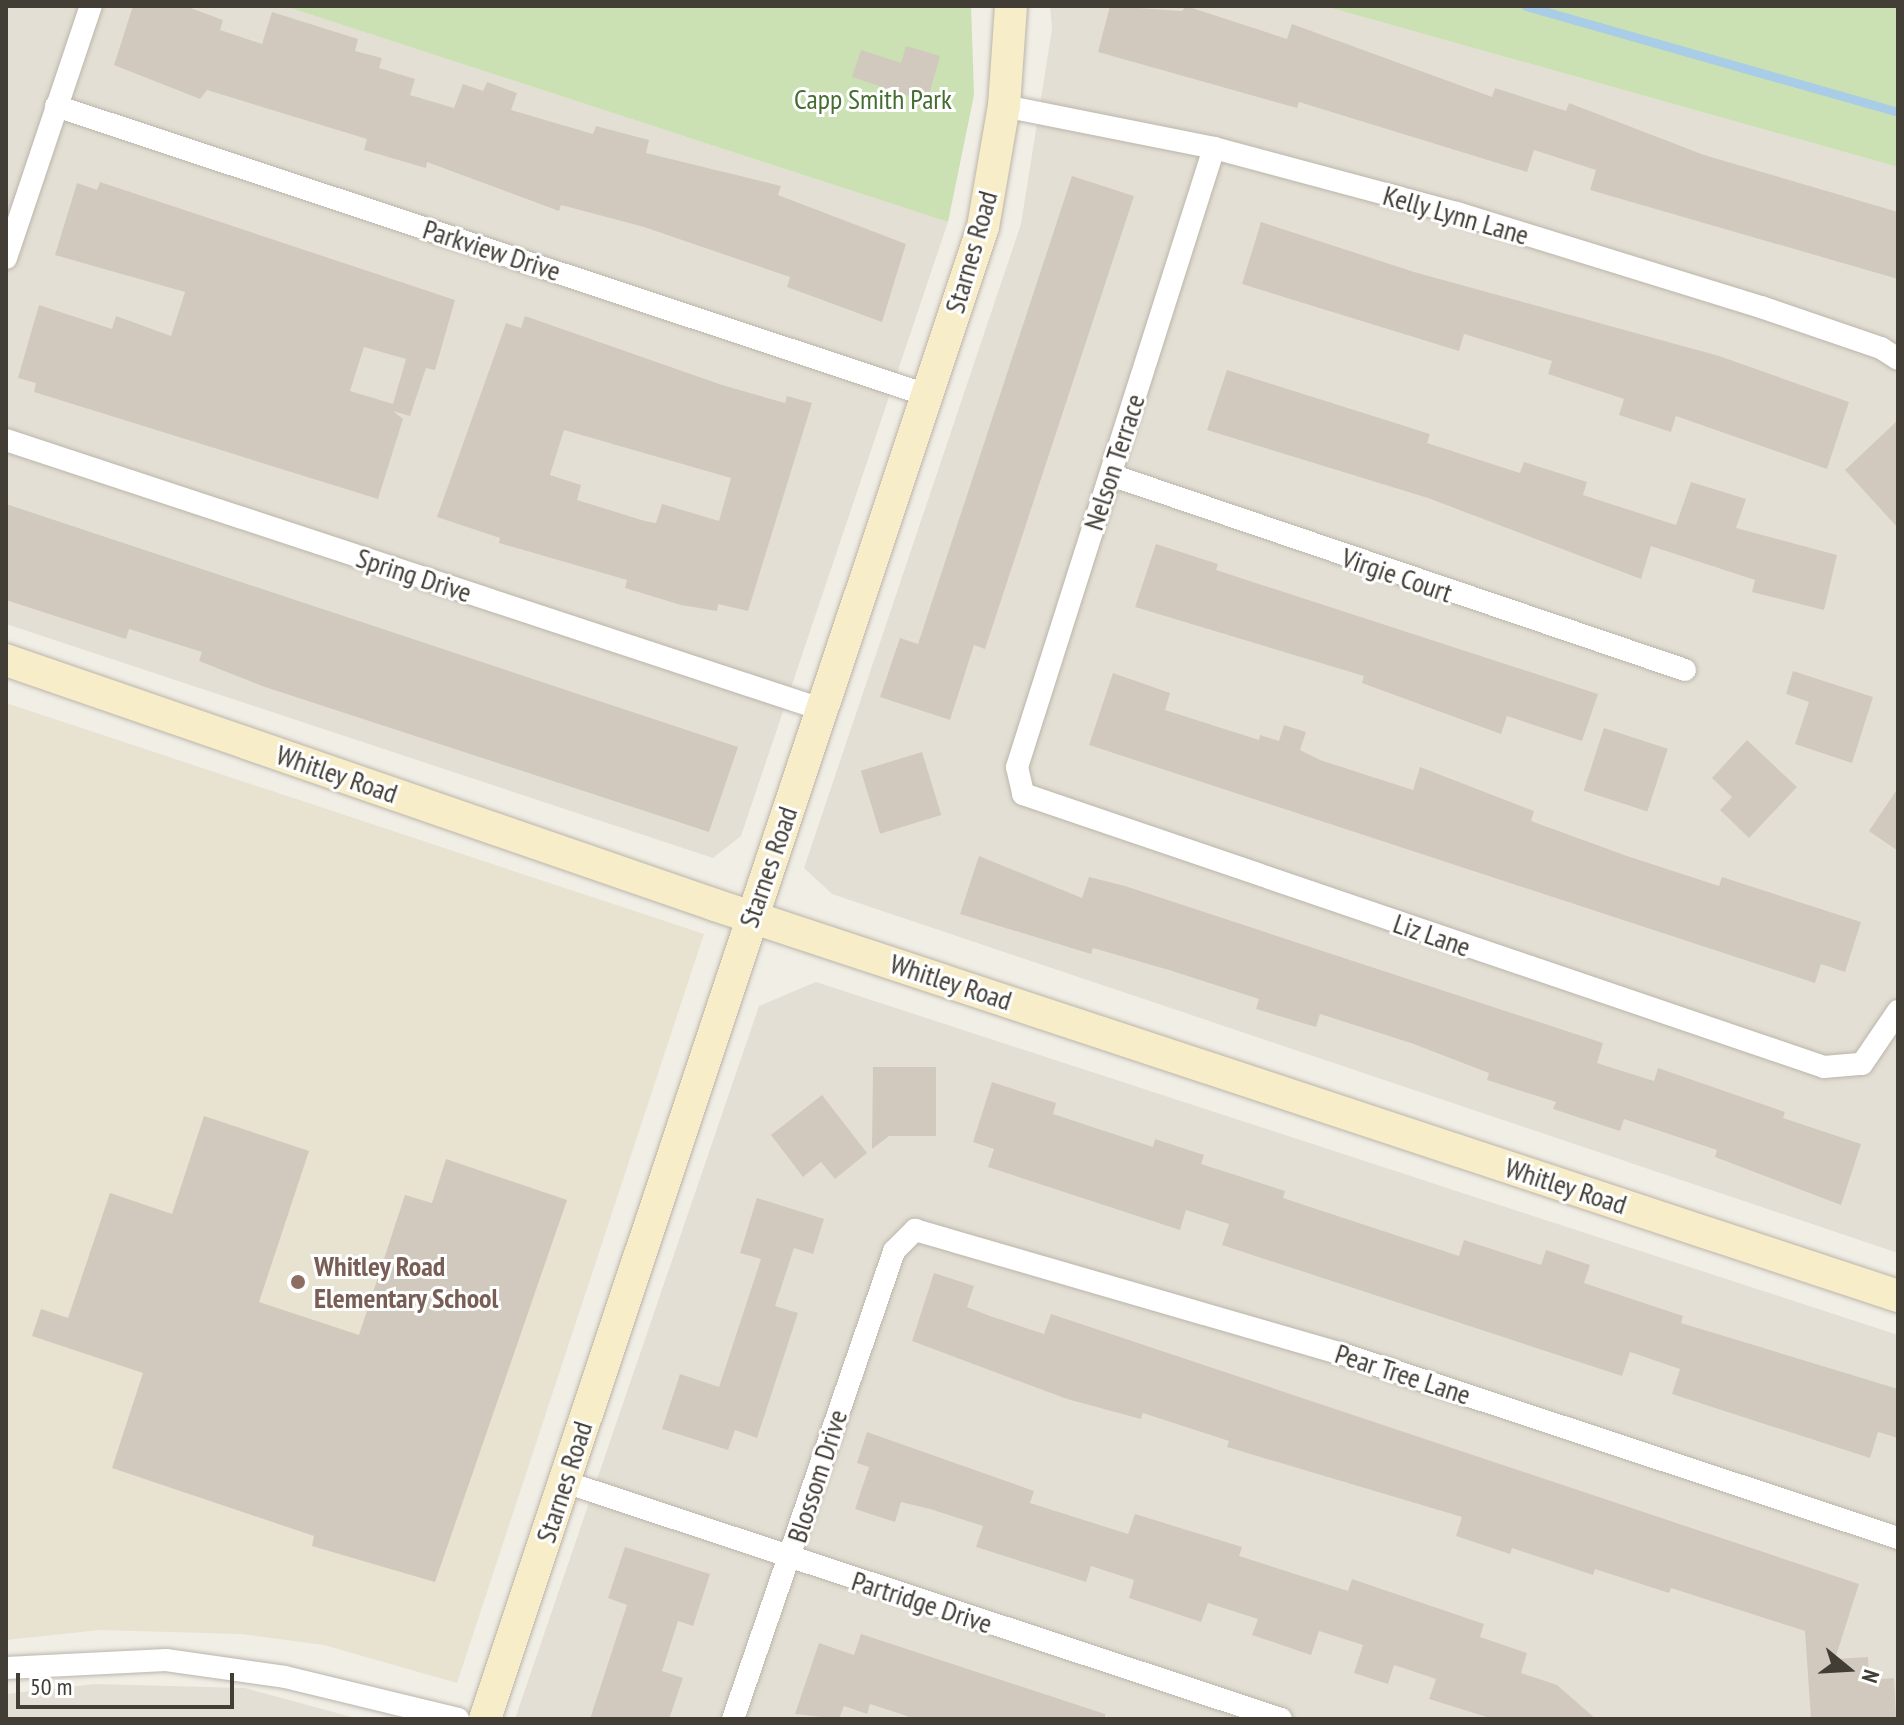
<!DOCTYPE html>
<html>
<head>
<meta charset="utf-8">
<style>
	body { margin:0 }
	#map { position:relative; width:1904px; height:1725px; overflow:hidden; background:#f1eee6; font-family:"PT Sans Narrow",sans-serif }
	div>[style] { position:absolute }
	.residential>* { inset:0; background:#e4dfd4 }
	.education>* { inset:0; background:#e8e2d1 }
	.green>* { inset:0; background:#cbe0b3 }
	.stream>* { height:9px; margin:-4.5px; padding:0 4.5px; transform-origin:4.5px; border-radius:4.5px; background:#a9cce7 }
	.building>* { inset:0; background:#d1c9bd; transform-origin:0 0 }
	.roads { filter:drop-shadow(0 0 2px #bbb5aa) drop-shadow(0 0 2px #bbb5aa) }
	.street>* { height:22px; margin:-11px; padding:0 11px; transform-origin:11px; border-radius:11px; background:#fff }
	.secondary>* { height:32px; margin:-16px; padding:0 16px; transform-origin:16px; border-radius:16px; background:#f8edc9 }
	.dots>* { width:22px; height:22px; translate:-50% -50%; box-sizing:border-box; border:4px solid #fff; border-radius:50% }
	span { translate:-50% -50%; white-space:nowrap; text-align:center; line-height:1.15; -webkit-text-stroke:6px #fff; paint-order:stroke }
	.park-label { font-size:28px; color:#466d31 }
	.street-label { font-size:28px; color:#423e36 }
	.education-label { font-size:28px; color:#785e54; font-weight:700 }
	.left { translate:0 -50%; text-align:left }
	.frame { position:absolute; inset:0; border:8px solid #423e36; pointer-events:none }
	.north { position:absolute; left:1808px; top:1629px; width:80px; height:80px; -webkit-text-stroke:6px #fff; paint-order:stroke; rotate:108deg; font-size:22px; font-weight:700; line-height:32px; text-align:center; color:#423e36 }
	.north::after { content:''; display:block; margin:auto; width:28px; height:36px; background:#423e36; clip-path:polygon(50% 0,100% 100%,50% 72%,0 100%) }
	.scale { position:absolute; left:16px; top:1673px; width:218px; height:36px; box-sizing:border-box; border:4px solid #423e36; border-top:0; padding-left:10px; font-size:24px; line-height:28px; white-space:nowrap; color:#423e36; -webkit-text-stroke:6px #fff; paint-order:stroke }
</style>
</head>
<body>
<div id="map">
	<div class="residential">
		<i style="clip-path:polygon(6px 6px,284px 6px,948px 222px,741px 836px,713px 858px,6px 624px)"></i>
		<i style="clip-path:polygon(1050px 6px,1324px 6px,1898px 167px,1898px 1253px,832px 894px,804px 868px,1021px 224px,1052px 29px)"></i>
		<i style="clip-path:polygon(816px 982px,1898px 1335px,1898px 1719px,515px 1719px,759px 1006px)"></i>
		<i style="clip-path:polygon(95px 1684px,245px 1688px,359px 1719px,6px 1719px,6px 1694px)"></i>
	</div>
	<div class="education">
		<i style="clip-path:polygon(6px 703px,704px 934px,457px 1683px,324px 1645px,241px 1634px,100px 1630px,6px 1640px)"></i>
	</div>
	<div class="green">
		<i style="clip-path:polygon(284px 6px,971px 6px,974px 95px,948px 222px)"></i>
		<i style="clip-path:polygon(1324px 6px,1898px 6px,1898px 167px)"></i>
	</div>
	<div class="stream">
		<i style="left:1526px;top:6px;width:387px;rotate:15.9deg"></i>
	</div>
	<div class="building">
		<i style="clip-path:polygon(133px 6px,185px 6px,223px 20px,220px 30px,262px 44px,272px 12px,358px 39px,355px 51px,382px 58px,379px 68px,415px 79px,410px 95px,454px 108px,463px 84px,483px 91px,487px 82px,517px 93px,511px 110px,593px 134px,596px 126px,649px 140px,646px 153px,781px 186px,778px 195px,906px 244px,882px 322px,787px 287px,790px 277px,644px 227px,561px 205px,559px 211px,427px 162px,426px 168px,364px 150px,367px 139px,207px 90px,200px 99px,114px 65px)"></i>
		<i style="clip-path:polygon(1110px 6px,1182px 11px,1186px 6px,1287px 39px,1292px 24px,1492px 97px,1495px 88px,1566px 111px,1569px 103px,1704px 155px,1898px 212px,1898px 279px,1590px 190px,1596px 170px,1534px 150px,1527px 172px,1299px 102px,1297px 108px,1098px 52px)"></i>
		<i style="clip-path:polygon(906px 46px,940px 56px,927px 102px,852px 77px,861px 50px,901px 63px)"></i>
		<i style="clip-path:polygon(1072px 176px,1134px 196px,985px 649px,974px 645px,950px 720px,880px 697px,900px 638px,918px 644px)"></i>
		<i style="clip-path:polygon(evenodd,100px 182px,455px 300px,435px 370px,426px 368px,410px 416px,393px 411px,403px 419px,378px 499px,34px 392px,36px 383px,18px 378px,39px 305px,112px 329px,116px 316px,171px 336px,185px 292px,55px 255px,77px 183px,97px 190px,100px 182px,364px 347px,406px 359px,393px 404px,350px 391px,364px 347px)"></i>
		<i style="clip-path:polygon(1261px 222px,1414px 272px,1719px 356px,1849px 402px,1827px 469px,1676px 416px,1671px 432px,1619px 415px,1624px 399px,1548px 374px,1552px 361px,1464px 334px,1459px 351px,1242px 284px)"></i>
		<i style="clip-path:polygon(evenodd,525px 316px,722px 385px,785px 403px,787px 396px,812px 403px,748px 611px,718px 604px,717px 611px,681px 605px,625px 588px,627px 580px,499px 543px,500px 538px,437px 517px,506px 323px,521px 328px,525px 316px,564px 430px,731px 478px,719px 521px,662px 504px,656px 523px,645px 521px,577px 500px,581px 485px,550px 475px,564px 430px)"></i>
		<i style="clip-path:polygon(1227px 370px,1430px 434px,1427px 443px,1520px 473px,1524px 462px,1587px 482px,1583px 495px,1676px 525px,1691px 482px,1746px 499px,1736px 528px,1837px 555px,1824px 610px,1752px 592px,1755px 580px,1651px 546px,1641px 579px,1428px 498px,1207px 430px)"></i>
		<i style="clip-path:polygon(1898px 420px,1898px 528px,1845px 470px)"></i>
		<i style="clip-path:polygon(6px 504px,738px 747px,709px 832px,262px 686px,199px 661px,202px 652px,129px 629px,126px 639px,6px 600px)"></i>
		<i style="clip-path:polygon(1156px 544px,1218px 564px,1216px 570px,1598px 694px,1582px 741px,1507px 716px,1501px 734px,1362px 683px,1364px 676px,1135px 607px)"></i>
		<i style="clip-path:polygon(1793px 671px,1873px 697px,1852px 763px,1795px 744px,1809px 702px,1786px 694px)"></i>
		<i style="clip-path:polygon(1113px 673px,1170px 693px,1165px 710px,1259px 740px,1260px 735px,1279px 741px,1284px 725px,1306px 732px,1300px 750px,1320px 760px,1413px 790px,1420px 767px,1534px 811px,1531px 821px,1627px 856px,1719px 886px,1722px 877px,1861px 922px,1845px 972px,1821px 964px,1815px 983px,1089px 745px)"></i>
		<i style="left:1604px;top:728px;width:67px;height:66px;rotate:18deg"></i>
		<i style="clip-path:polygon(1747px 740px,1797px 787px,1749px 838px,1720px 810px,1732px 797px,1712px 778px)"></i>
		<i style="left:922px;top:752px;width:66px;height:64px;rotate:73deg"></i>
		<i style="clip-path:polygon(1898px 788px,1898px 851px,1869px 831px)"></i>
		<i style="clip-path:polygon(979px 856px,1082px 898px,1089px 877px,1125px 886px,1603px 1043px,1597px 1063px,1654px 1081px,1658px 1068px,1785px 1112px,1783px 1118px,1861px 1144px,1841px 1205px,1715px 1157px,1717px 1150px,1624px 1119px,1620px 1131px,1553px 1109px,1556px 1102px,1487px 1080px,1489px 1073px,1411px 1043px,1320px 1014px,1316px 1027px,1256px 1009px,1259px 999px,1169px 970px,1093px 948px,1091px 954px,960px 914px)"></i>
		<i style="clip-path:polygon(873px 1067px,936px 1067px,936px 1136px,889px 1136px,872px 1149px)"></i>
		<i style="clip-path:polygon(992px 1082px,1056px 1103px,1053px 1114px,1153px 1147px,1155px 1139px,1204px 1155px,1201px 1164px,1285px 1191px,1283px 1198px,1459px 1256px,1464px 1240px,1541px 1265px,1546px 1250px,1590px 1265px,1584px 1283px,1683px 1316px,1681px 1323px,1898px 1389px,1898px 1438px,1878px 1432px,1870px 1458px,1672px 1394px,1680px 1369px,1630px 1352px,1622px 1376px,1222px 1245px,1229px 1224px,1186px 1210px,1180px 1230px,988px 1167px,994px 1149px,973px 1142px)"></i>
		<i style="clip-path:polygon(822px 1095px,867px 1153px,835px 1179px,821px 1162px,803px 1177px,771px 1135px)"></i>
		<i style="clip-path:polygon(204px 1116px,309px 1151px,259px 1302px,359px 1335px,405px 1195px,432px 1203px,446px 1159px,567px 1200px,435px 1582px,312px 1546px,314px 1536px,112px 1468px,143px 1373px,32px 1336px,41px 1309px,68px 1318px,110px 1193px,172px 1214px)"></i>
		<i style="clip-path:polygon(757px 1198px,824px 1219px,813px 1254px,794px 1248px,775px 1306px,798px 1313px,757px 1438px,735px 1430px,728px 1450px,662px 1429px,680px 1374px,719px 1387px,761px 1259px,740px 1253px)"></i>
		<i style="clip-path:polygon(934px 1273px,974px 1286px,967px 1307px,990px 1316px,1044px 1334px,1051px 1314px,1859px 1584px,1835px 1659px,1868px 1657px,1869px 1680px,1894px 1678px,1896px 1719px,1811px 1719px,1805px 1631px,1671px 1588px,1669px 1593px,1595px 1569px,1593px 1575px,1512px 1548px,1510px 1554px,1456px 1536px,1462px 1517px,1227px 1447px,1229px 1441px,1143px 1413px,1141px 1419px,1067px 1399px,912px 1341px)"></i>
		<i style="clip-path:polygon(867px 1432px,1034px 1491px,1030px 1503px,1128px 1534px,1135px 1514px,1242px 1547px,1239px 1556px,1348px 1591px,1352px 1579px,1484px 1624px,1480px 1637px,1527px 1653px,1521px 1673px,1557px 1685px,1596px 1719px,1493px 1719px,1429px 1699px,1436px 1679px,1394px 1665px,1388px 1684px,1354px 1673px,1363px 1645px,1319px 1631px,1311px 1655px,1252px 1635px,1258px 1619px,1208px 1603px,1201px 1622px,1129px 1598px,1134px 1580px,1091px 1566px,1086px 1582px,976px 1547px,983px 1526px,930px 1509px,901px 1502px,895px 1522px,855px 1509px,869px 1467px,857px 1463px)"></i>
		<i style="clip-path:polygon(625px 1547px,710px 1574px,693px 1626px,678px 1621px,662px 1671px,683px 1678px,669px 1719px,590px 1719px,627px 1605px,608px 1598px)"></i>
		<i style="clip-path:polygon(861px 1634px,1105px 1714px,1105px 1719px,916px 1719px,870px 1704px,867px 1714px,844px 1706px,839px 1719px,795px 1714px,819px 1643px,854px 1655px)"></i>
	</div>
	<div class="roads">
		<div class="street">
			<i style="left:56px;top:106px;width:918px;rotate:18.36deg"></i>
			<i style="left:1004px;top:106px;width:214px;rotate:11.3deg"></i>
			<i style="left:1214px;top:148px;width:252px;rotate:15deg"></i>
			<i style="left:1457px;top:213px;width:318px;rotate:17.2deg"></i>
			<i style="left:1761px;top:307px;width:127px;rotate:18.9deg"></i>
			<i style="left:1881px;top:348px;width:20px;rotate:33deg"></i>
			<i style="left:1214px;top:148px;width:650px;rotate:107.65deg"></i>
			<i style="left:1017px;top:767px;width:28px;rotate:77deg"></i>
			<i style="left:1023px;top:794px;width:846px;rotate:18.82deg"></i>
			<i style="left:1824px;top:1067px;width:38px;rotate:-5deg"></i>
			<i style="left:1862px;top:1064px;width:64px;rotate:-55.8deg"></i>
			<i style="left:6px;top:258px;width:266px;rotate:-71.4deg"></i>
			<i style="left:6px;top:440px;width:858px;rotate:18.27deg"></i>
			<i style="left:1111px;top:475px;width:606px;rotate:18.76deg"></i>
			<i style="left:565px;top:1482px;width:754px;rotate:18.31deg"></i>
			<i style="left:6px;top:1668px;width:160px;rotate:-2.9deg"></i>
			<i style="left:166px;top:1660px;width:120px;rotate:8.1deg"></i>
			<i style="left:285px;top:1677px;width:178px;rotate:13.6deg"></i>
			<i style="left:733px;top:1719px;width:495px;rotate:-71deg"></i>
			<i style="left:894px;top:1251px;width:30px;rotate:-45deg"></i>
			<i style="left:915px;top:1230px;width:446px;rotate:16.2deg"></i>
			<i style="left:1343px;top:1354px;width:585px;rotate:18.34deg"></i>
		</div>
		<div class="secondary">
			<i style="left:6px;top:660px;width:750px;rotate:19.06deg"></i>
			<i style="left:715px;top:905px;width:1246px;rotate:18.29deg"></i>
			<i style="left:485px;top:1719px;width:1573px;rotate:-71.54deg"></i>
			<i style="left:983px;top:227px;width:123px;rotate:-80.2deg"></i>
			<i style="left:1004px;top:106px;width:100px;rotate:-86deg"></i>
		</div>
	</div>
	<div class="dots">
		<i style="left:298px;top:1282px;background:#8d6e63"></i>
	</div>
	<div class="park-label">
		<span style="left:873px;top:99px">Capp Smith Park</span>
	</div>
	<div class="street-label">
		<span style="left:1456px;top:215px;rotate:16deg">Kelly Lynn Lane</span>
		<span style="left:492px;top:250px;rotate:18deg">Parkview Drive</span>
		<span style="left:971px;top:252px;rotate:-74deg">Starnes Road</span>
		<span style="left:1114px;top:462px;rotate:-72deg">Nelson Terrace</span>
		<span style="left:414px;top:575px;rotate:18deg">Spring Drive</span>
		<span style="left:1397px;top:575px;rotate:19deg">Virgie Court</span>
		<span style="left:337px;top:774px;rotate:19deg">Whitley Road</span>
		<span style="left:768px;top:867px;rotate:-71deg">Starnes Road</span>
		<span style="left:1432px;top:935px;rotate:19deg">Liz Lane</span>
		<span style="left:951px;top:982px;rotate:18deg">Whitley Road</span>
		<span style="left:1566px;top:1186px;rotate:18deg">Whitley Road</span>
		<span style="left:1403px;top:1374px;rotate:18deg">Pear Tree Lane</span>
		<span style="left:817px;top:1476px;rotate:-72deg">Blossom Drive</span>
		<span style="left:564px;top:1482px;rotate:-72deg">Starnes Road</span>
		<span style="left:922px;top:1602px;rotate:18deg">Partridge Drive</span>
	</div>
	<div class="education-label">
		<span class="left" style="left:314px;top:1282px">Whitley Road<br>Elementary School</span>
	</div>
	<div class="frame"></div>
	<div class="north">N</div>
	<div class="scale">50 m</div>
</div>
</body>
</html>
